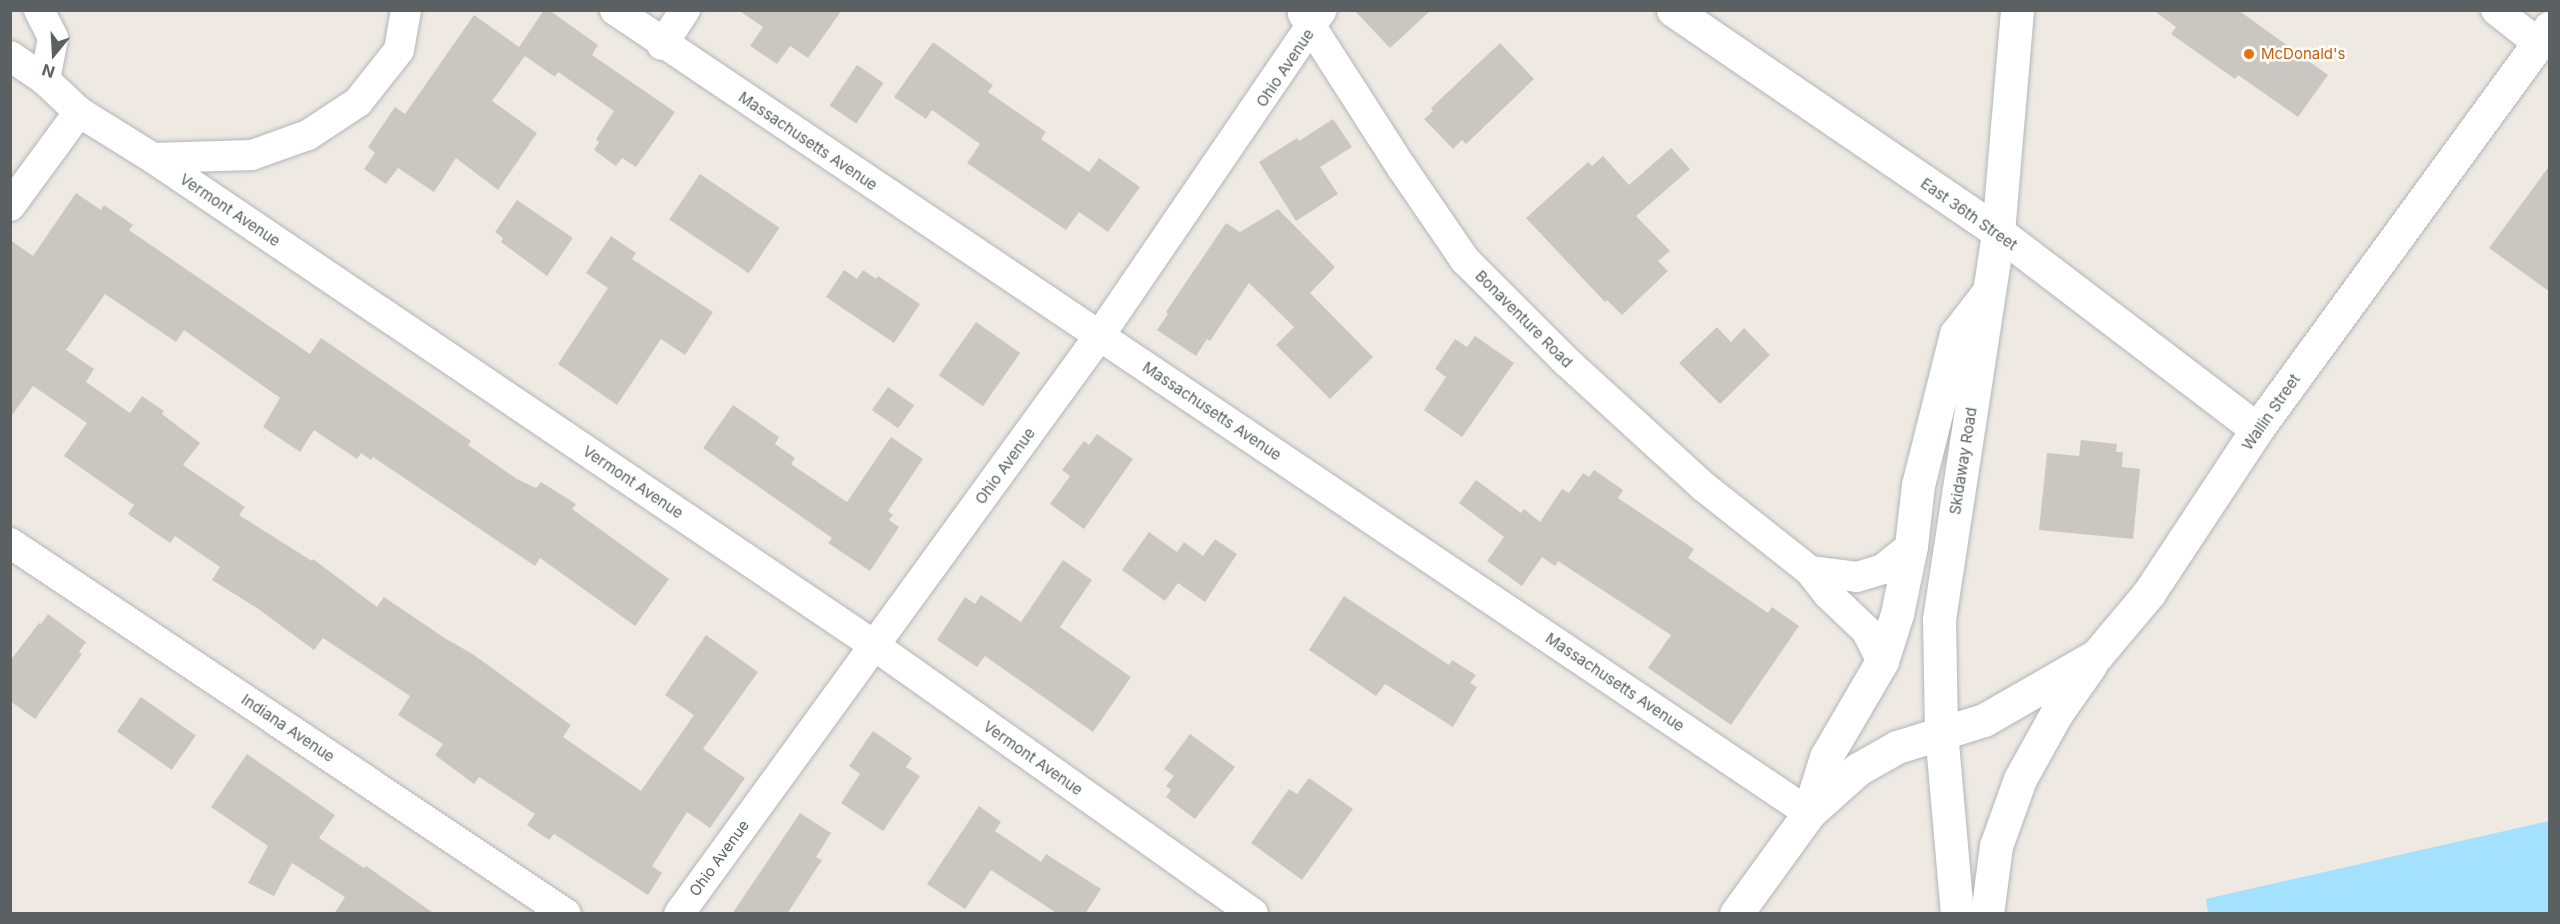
<!DOCTYPE html>
<html>
<head>
<meta charset="utf-8">
<style>
	body { margin:0 }
	#map { position:relative; width:2560px; height:924px; overflow:hidden; background:#eeeae3; font-family:Inter,sans-serif }
	div>[style] { position:absolute }
	.water>* { inset:0; background:#a3e1fe }
	.building>* { inset:0; background:#cac7c2; transform-origin:0 0 }
	.roads { filter:drop-shadow(0 0 2px #b3b6ba) drop-shadow(0 0 2px #b3b6ba) }
	.street>* { height:30px; margin:-15px; padding:0 15px; transform-origin:15px; border-radius:15px; background:#fff }
	.secondary>* { height:33px; margin:-16.5px; padding:0 16.5px; transform-origin:16.5px; border-radius:16.5px; background:#fff }
	.dots>* { width:16px; height:16px; translate:-50% -50%; box-sizing:border-box; border:3px solid #fff; border-radius:50% }
	span { translate:-50% -50%; white-space:nowrap; text-align:center; line-height:1.15; -webkit-text-stroke:5px #fff; paint-order:stroke }
	.food-label { font-size:15px; color:#c56008 }
	.left { translate:0 -50%; text-align:left }
	.street-label { font-size:15px; color:#5b6063 }
	.frame { position:absolute; inset:0; border:12px solid #5b6063; pointer-events:none }
	.north { position:absolute; left:24px; top:24px; width:60px; height:60px; -webkit-text-stroke:4px #fff; paint-order:stroke; rotate:198deg; font-size:16px; font-weight:700; line-height:24px; text-align:center; color:#5b6063 }
	.north::after { content:''; display:block; margin:auto; width:21px; height:27px; background:#5b6063; clip-path:polygon(50% 0,100% 100%,50% 72%,0 100%) }
</style>
</head>
<body>
<div id="map">
	<div class="water">
		<i style="clip-path:polygon(2549px 821px,2549px 913px,2208px 913px,2206px 899px)"></i>
	</div>
	<div class="building">
		<i style="clip-path:polygon(544px 10px,549px 10px,598px 45px,592px 55px,675px 112px,636px 167px,622px 158px,616px 166px,594px 150px,599px 142px,596px 139px,614px 111px,558px 72px,555px 77px,525px 56px,492px 101px,537px 133px,498px 190px,456px 158px,434px 192px,398px 168px,386px 184px,364px 169px,375px 153px,368px 147px,395px 107px,405px 114px,474px 15px,519px 47px)"></i>
		<i style="clip-path:polygon(738px 10px,842px 10px,808px 58px,790px 46px,777px 64px,750px 46px,763px 27px)"></i>
		<i style="clip-path:polygon(1354px 10px,1431px 10px,1390px 48px)"></i>
		<i style="clip-path:polygon(2153px 10px,2238px 10px,2328px 75px,2298px 117px,2238px 75px,2235px 79px,2171px 34px,2176px 27px)"></i>
		<i style="clip-path:polygon(933px 42px,993px 85px,988px 92px,1046px 132px,1041px 139px,1089px 172px,1099px 158px,1140px 187px,1108px 232px,1079px 212px,1066px 230px,967px 163px,980px 144px,932px 110px,926px 119px,894px 97px)"></i>
		<i style="clip-path:polygon(1500px 43px,1534px 79px,1466px 144px,1462px 140px,1453px 149px,1424px 119px,1433px 111px,1431px 108px)"></i>
		<i style="left:857px;top:65px;width:32px;height:49px;rotate:34deg"></i>
		<i style="clip-path:polygon(1333px 119px,1352px 147px,1320px 167px,1338px 194px,1296px 221px,1259px 162px,1297px 138px,1299px 141px)"></i>
		<i style="clip-path:polygon(1671px 148px,1690px 169px,1636px 216px,1670px 251px,1658px 261px,1668px 271px,1622px 315px,1607px 300px,1605px 302px,1526px 218px,1588px 162px,1592px 166px,1603px 156px,1629px 185px)"></i>
		<i style="clip-path:polygon(2550px 165px,2550px 292px,2489px 248px)"></i>
		<i style="left:700px;top:174px;width:96px;height:55px;rotate:34deg"></i>
		<i style="clip-path:polygon(76px 193px,101px 210px,104px 205px,133px 225px,129px 230px,310px 354px,321px 338px,471px 441px,468px 445px,517px 479px,536px 488px,541px 482px,576px 504px,572px 509px,669px 579px,635px 626px,540px 558px,535px 566px,373px 457px,371px 460px,361px 453px,357px 459px,314px 430px,300px 452px,263px 427px,280px 398px,184px 330px,176px 342px,105px 294px,66px 350px,94px 369px,86px 382px,130px 413px,142px 396px,164px 411px,162px 414px,200px 443px,183px 465px,245px 507px,239px 515px,312px 561px,313px 559px,377px 607px,384px 597px,446px 639px,471px 653px,571px 725px,563px 737px,641px 791px,694px 715px,665px 695px,706px 635px,758px 672px,703px 749px,745px 778px,710px 828px,687px 812px,652px 866px,662px 873px,648px 895px,554px 834px,549px 840px,527px 825px,535px 814px,479px 777px,474px 784px,435px 755px,443px 744px,398px 715px,410px 696px,323px 638px,314px 650px,257px 608px,212px 580px,220px 567px,175px 536px,170px 543px,128px 514px,134px 505px,64px 456px,87px 423px,33px 386px,10px 418px,10px 240px,33px 256px)"></i>
		<i style="clip-path:polygon(517px 200px,573px 238px,547px 276px,501px 242px,503px 238px,495px 232px)"></i>
		<i style="clip-path:polygon(1278px 209px,1335px 267px,1310px 293px,1373px 357px,1330px 399px,1276px 345px,1294px 327px,1249px 283px,1210px 341px,1207px 339px,1196px 356px,1157px 330px,1168px 314px,1166px 312px,1226px 223px,1240px 232px)"></i>
		<i style="clip-path:polygon(611px 236px,636px 253px,632px 259px,713px 312px,685px 355px,661px 339px,617px 405px,558px 364px,608px 288px,586px 273px)"></i>
		<i style="clip-path:polygon(844px 270px,857px 279px,863px 270px,876px 279px,878px 276px,920px 304px,894px 343px,826px 297px)"></i>
		<i style="left:976px;top:322px;width:54px;height:65px;rotate:35deg"></i>
		<i style="clip-path:polygon(1717px 327px,1731px 342px,1744px 328px,1770px 355px,1720px 404px,1679px 363px)"></i>
		<i style="clip-path:polygon(1475px 336px,1514px 363px,1462px 437px,1424px 410px,1446px 377px,1435px 369px,1455px 339px,1467px 347px)"></i>
		<i style="left:888px;top:387px;width:32px;height:28px;rotate:35deg"></i>
		<i style="clip-path:polygon(733px 405px,779px 437px,775px 444px,795px 458px,791px 464px,847px 502px,891px 437px,923px 459px,888px 511px,893px 515px,889px 520px,899px 527px,870px 571px,828px 543px,832px 538px,703px 448px)"></i>
		<i style="clip-path:polygon(1097px 434px,1133px 459px,1084px 529px,1050px 504px,1070px 476px,1062px 470px,1084px 441px,1089px 445px)"></i>
		<i style="clip-path:polygon(2081px 440px,2117px 444px,2116px 452px,2123px 452px,2122px 467px,2140px 469px,2133px 539px,2039px 530px,2047px 453px,2079px 456px)"></i>
		<i style="clip-path:polygon(1594px 470px,1623px 490px,1618px 498px,1694px 549px,1688px 558px,1768px 613px,1772px 607px,1799px 626px,1731px 725px,1648px 668px,1671px 635px,1558px 561px,1555px 566px,1542px 557px,1522px 586px,1487px 561px,1504px 537px,1459px 503px,1476px 480px,1521px 513px,1524px 509px,1540px 522px,1562px 489px,1569px 493px,1583px 473px,1589px 477px)"></i>
		<i style="clip-path:polygon(1149px 532px,1177px 552px,1184px 542px,1203px 556px,1215px 539px,1237px 554px,1205px 602px,1178px 583px,1165px 601px,1122px 570px)"></i>
		<i style="clip-path:polygon(1063px 560px,1092px 580px,1060px 627px,1131px 677px,1093px 732px,985px 656px,977px 667px,937px 640px,965px 597px,975px 604px,981px 595px,1021px 622px)"></i>
		<i style="clip-path:polygon(1344px 596px,1449px 665px,1452px 660px,1476px 675px,1470px 683px,1477px 687px,1453px 727px,1385px 684px,1376px 696px,1309px 650px)"></i>
		<i style="clip-path:polygon(48px 614px,86px 642px,79px 652px,82px 654px,35px 719px,10px 701px,10px 661px,39px 623px,41px 624px)"></i>
		<i style="left:141px;top:697px;width:67px;height:42px;rotate:35deg"></i>
		<i style="clip-path:polygon(873px 731px,912px 758px,906px 767px,920px 776px,883px 831px,841px 803px,860px 774px,849px 766px)"></i>
		<i style="clip-path:polygon(1190px 734px,1235px 767px,1195px 819px,1166px 797px,1171px 790px,1166px 786px,1174px 776px,1164px 769px)"></i>
		<i style="clip-path:polygon(247px 754px,335px 815px,319px 838px,364px 868px,366px 866px,435px 914px,334px 914px,345px 897px,292px 863px,274px 896px,248px 883px,268px 846px,211px 807px)"></i>
		<i style="clip-path:polygon(1309px 778px,1353px 809px,1302px 880px,1251px 843px,1289px 789px,1297px 794px)"></i>
		<i style="clip-path:polygon(979px 806px,1001px 822px,995px 831px,1041px 862px,1046px 854px,1101px 889px,1085px 914px,1058px 914px,991px 870px,965px 909px,927px 884px)"></i>
		<i style="clip-path:polygon(800px 813px,831px 833px,816px 857px,822px 860px,787px 914px,732px 914px)"></i>
	</div>
	<div class="roads">
		<div class="street">
			<i style="left:39px;top:10px;width:31px;rotate:63deg"></i>
			<i style="left:53px;top:38px;width:43px;rotate:100.8deg"></i>
			<i style="left:615px;top:10px;width:1439px;rotate:33.92deg"></i>
			<i style="left:2496px;top:10px;width:53px;rotate:38.2deg"></i>
			<i style="left:1303px;top:14px;width:183px;rotate:57.3deg"></i>
			<i style="left:1402px;top:168px;width:112px;rotate:55.6deg"></i>
			<i style="left:1465px;top:260px;width:144px;rotate:45deg"></i>
			<i style="left:1567px;top:362px;width:185px;rotate:42.4deg"></i>
			<i style="left:1704px;top:487px;width:135px;rotate:38.4deg"></i>
			<i style="left:1810px;top:571px;width:29px;rotate:52deg"></i>
			<i style="left:1828px;top:594px;width:52px;rotate:43.5deg"></i>
			<i style="left:1866px;top:630px;width:35px;rotate:63deg"></i>
			<i style="left:662px;top:45px;width:42px;rotate:-56.7deg"></i>
			<i style="left:10px;top:56px;width:42px;rotate:34.4deg"></i>
			<i style="left:45px;top:80px;width:47px;rotate:43.3deg"></i>
			<i style="left:79px;top:112px;width:87px;rotate:31.9deg"></i>
			<i style="left:153px;top:158px;width:871px;rotate:34.05deg"></i>
			<i style="left:875px;top:646px;width:463px;rotate:35.3deg"></i>
			<i style="left:153px;top:158px;width:99px;rotate:-1.7deg"></i>
			<i style="left:252px;top:155px;width:59px;rotate:-19.7deg"></i>
			<i style="left:308px;top:135px;width:60px;rotate:-33.4deg"></i>
			<i style="left:358px;top:102px;width:66px;rotate:-51.7deg"></i>
			<i style="left:399px;top:50px;width:41px;rotate:-80.1deg"></i>
			<i style="left:10px;top:206px;width:117px;rotate:-53.7deg"></i>
			<i style="left:10px;top:543px;width:668px;rotate:33.71deg"></i>
			<i style="left:1810px;top:571px;width:47px;rotate:7.3deg"></i>
			<i style="left:1857px;top:577px;width:27px;rotate:-17deg"></i>
			<i style="left:1883px;top:569px;width:36px;rotate:-39deg"></i>
			<i style="left:679px;top:914px;width:716px;rotate:-53.98deg"></i>
			<i style="left:1100px;top:335px;width:394px;rotate:-55.7deg"></i>
		</div>
		<div class="secondary">
			<i style="left:1673px;top:10px;width:394px;rotate:34.3deg"></i>
			<i style="left:1998px;top:232px;width:325px;rotate:37.3deg"></i>
			<i style="left:1809px;top:811px;width:57px;rotate:-72.5deg"></i>
			<i style="left:1826px;top:757px;width:111px;rotate:-59.7deg"></i>
			<i style="left:1882px;top:661px;width:49px;rotate:-72.3deg"></i>
			<i style="left:1897px;top:614px;width:69px;rotate:-78.4deg"></i>
			<i style="left:1911px;top:546px;width:61px;rotate:-83.5deg"></i>
			<i style="left:1918px;top:485px;width:156px;rotate:-75.9deg"></i>
			<i style="left:1956px;top:334px;width:51px;rotate:-52.2deg"></i>
			<i style="left:1736px;top:914px;width:125px;rotate:-54.1deg"></i>
			<i style="left:1809px;top:813px;width:66px;rotate:-41.9deg"></i>
			<i style="left:1858px;top:769px;width:45px;rotate:-29.4deg"></i>
			<i style="left:1897px;top:747px;width:91px;rotate:-17.2deg"></i>
			<i style="left:1984px;top:720px;width:130px;rotate:-29.9deg"></i>
			<i style="left:2097px;top:655px;width:81px;rotate:-50deg"></i>
			<i style="left:2149px;top:593px;width:196px;rotate:-56.6deg"></i>
			<i style="left:2257px;top:429px;width:497px;rotate:-53.9deg"></i>
			<i style="left:1957px;top:914px;width:183px;rotate:-95deg"></i>
			<i style="left:1941px;top:732px;width:113px;rotate:-91deg"></i>
			<i style="left:1939px;top:619px;width:391px;rotate:-81.3deg"></i>
			<i style="left:1998px;top:232px;width:223px;rotate:-85.1deg"></i>
			<i style="left:1987px;top:914px;width:69px;rotate:-82.5deg"></i>
			<i style="left:1996px;top:846px;width:71px;rotate:-70.3deg"></i>
			<i style="left:2020px;top:779px;width:74px;rotate:-61deg"></i>
			<i style="left:2056px;top:714px;width:61px;rotate:-55deg"></i>
		</div>
	</div>
	<div class="dots">
		<i style="left:2249px;top:54px;background:#e8710a"></i>
	</div>
	<div class="food-label">
		<span class="left" style="left:2261px;top:54px">McDonald's</span>
	</div>
	<div class="street-label">
		<span style="left:1285px;top:68px;rotate:-56deg">Ohio Avenue</span>
		<span style="left:808px;top:141px;rotate:34deg">Massachusetts Avenue</span>
		<span style="left:230px;top:210px;rotate:34deg">Vermont Avenue</span>
		<span style="left:1969px;top:214px;rotate:35deg">East 36th Street</span>
		<span style="left:1524px;top:319px;rotate:45deg">Bonaventure Road</span>
		<span style="left:1212px;top:411px;rotate:34deg">Massachusetts Avenue</span>
		<span style="left:2271px;top:412px;rotate:-55deg">Wallin Street</span>
		<span style="left:1963px;top:461px;rotate:-81deg">Skidaway Road</span>
		<span style="left:1005px;top:466px;rotate:-54deg">Ohio Avenue</span>
		<span style="left:633px;top:482px;rotate:34deg">Vermont Avenue</span>
		<span style="left:1615px;top:682px;rotate:34deg">Massachusetts Avenue</span>
		<span style="left:288px;top:728px;rotate:34deg">Indiana Avenue</span>
		<span style="left:1033px;top:758px;rotate:35deg">Vermont Avenue</span>
		<span style="left:719px;top:858px;rotate:-54deg">Ohio Avenue</span>
	</div>
	<div class="frame"></div>
	<div class="north">N</div>
</div>
</body>
</html>
